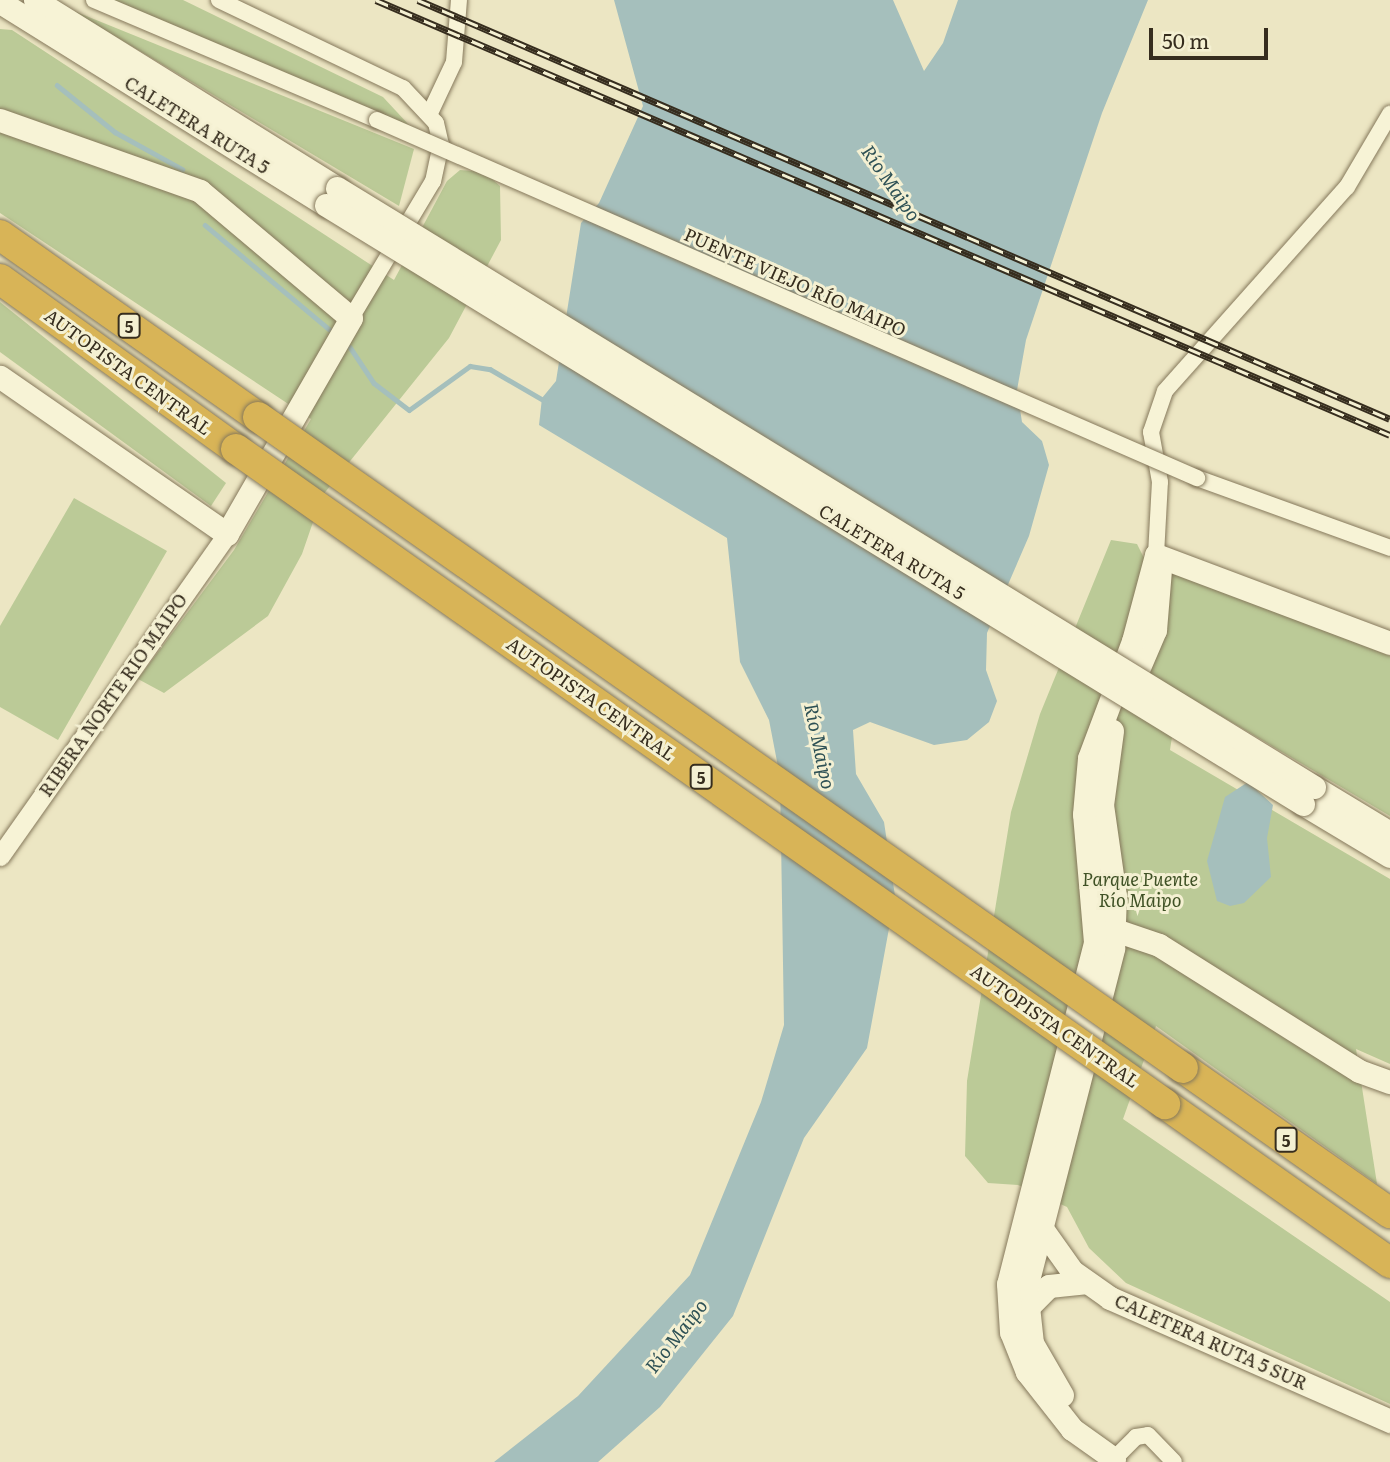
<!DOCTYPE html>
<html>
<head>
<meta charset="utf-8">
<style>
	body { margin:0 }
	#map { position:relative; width:1390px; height:1462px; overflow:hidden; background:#ece6c3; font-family:Literata,serif }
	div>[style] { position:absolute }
	.green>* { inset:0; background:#bbca97 }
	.water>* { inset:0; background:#a5bfbc }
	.stream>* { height:4.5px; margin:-2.25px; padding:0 2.25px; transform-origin:2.25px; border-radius:2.25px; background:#a5bfbc }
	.roads { filter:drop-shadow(0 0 2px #85785b) drop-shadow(0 0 2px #85785b) }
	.minor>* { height:16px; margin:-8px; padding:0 8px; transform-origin:8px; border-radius:8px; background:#f7f3d6 }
	.tertiary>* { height:19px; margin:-9.5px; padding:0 9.5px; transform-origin:9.5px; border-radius:9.5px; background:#f7f3d6 }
	.secondary>* { height:23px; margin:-11.5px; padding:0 11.5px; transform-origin:11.5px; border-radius:11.5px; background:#f7f3d6 }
	.motorway>* { height:30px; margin:-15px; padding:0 15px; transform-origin:15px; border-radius:15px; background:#d8b457 }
	.rail>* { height:7px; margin-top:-3.5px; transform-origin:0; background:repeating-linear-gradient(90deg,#f4f0d2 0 13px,#362d1e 0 26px); box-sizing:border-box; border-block:2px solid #362d1e }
	.bridges { filter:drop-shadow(0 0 2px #85785b) drop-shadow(0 0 2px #85785b) }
	.minor-bridge>* { height:16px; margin:-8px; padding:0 8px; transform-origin:8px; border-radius:8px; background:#f7f3d6 }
	.secondary-bridge>* { height:23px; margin:-11.5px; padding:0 11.5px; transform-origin:11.5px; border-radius:11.5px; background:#f7f3d6 }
	.motorway-bridge>* { height:30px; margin:-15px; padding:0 15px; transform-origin:15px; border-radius:15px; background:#d8b457 }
	span { translate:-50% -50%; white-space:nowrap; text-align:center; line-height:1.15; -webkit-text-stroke:6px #f4f0d2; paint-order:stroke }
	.shield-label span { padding:2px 5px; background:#f4f0d2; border:2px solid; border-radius:5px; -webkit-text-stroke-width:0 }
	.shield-label { font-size:16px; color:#362d1e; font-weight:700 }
	.street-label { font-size:18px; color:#362d1e }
	.park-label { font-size:18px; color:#3f5125; font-style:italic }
	.water-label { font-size:19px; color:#2e5155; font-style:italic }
	.scale { position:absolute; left:1149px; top:28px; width:119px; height:32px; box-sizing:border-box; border:4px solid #362d1e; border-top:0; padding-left:9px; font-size:21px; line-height:24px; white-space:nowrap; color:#362d1e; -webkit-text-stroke:5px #f4f0d2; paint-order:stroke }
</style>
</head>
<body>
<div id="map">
	<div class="green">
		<i style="clip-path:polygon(110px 0,183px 0,383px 97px,409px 125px)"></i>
		<i style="clip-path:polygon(74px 11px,414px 149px,399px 206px,98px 26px)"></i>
		<i style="clip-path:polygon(0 29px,12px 30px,394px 280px,447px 181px,460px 170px,484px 172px,500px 186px,501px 240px,449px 338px,322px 496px,302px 554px,268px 616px,164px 693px,138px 679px,234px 550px,311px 419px,0 213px)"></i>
		<i style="clip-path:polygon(0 302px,226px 483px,211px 506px,0 352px)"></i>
		<i style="clip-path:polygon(74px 498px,167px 551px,58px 740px,0 707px,0 626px)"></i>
		<i style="clip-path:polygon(1111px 540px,1137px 544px,1146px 562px,1390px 656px,1390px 816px,1179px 691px,1170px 750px,1390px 879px,1390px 1064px,1356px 1049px,1377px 1184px,1156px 1026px,1123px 1119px,1390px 1302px,1390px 1404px,1126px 1283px,1089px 1248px,1067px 1207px,1018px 1185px,988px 1183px,965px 1156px,967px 1081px,1011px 812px,1040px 714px)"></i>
	</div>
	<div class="water">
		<i style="clip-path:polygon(614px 0,893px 0,924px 71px,943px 43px,958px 0,1148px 0,1102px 113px,1026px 340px,1017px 390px,1022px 422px,1042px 441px,1049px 465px,1029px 536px,987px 633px,986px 670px,997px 701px,989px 722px,967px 740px,934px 745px,870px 722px,853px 730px,856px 774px,884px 822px,895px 896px,867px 1048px,804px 1138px,733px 1316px,660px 1407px,598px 1462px,494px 1462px,578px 1396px,690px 1275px,761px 1102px,784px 1025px,780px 777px,769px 720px,740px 662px,727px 538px,539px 425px,542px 398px,556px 381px,581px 223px,599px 203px,643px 106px)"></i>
		<i style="clip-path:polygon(1248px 782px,1273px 805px,1267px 838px,1271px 877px,1244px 903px,1230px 906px,1217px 901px,1207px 861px,1225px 797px)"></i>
	</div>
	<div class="stream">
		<i style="left:57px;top:85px;width:75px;rotate:39deg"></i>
		<i style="left:115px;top:132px;width:77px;rotate:28.9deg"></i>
		<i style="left:205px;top:225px;width:162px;rotate:40deg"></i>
		<i style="left:350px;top:347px;width:43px;rotate:56.3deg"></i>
		<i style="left:374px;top:383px;width:44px;rotate:37.6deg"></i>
		<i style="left:409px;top:410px;width:75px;rotate:-35.8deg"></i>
		<i style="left:470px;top:366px;width:20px;rotate:9deg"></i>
		<i style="left:490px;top:369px;width:64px;rotate:30.2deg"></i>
	</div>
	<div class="roads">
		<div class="minor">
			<i style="left:94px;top:0;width:307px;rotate:23deg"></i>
			<i style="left:219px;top:0;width:204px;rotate:25.6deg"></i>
			<i style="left:403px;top:88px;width:48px;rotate:46.7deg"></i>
			<i style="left:436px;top:123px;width:22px;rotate:77deg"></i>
			<i style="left:441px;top:144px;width:38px;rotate:102deg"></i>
			<i style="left:433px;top:181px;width:160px;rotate:120.9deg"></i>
			<i style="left:430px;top:113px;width:56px;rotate:-64.8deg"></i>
			<i style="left:454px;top:62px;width:62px;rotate:-85.4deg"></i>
			<i style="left:1197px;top:478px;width:205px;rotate:19.9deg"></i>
			<i style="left:1156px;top:555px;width:73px;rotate:-86.9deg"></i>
			<i style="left:1160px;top:482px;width:51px;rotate:-100.2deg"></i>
			<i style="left:1151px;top:432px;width:43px;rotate:-71.1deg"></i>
			<i style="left:1165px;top:391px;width:273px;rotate:-48.3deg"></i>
			<i style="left:1347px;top:187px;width:85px;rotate:-59.5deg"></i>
			<i style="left:1114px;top:1459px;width:31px;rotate:-45deg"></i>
			<i style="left:1136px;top:1437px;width:12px;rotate:-9deg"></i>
			<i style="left:1148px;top:1435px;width:37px;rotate:46deg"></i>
		</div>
		<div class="tertiary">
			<i style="left:0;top:856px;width:394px;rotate:-54.8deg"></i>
		</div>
		<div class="secondary">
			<i style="left:35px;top:0;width:356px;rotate:31.9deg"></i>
			<i style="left:0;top:2px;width:384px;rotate:31.9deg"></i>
			<i style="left:0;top:120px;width:212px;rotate:19.5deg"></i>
			<i style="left:200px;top:191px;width:197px;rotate:40.1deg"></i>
			<i style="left:351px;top:318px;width:249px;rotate:119.9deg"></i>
			<i style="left:227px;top:534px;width:276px;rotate:-145.3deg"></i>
			<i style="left:1156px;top:555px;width:250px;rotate:20.6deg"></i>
			<i style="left:1128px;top:693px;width:69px;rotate:-66.8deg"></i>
			<i style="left:1155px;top:630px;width:61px;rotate:-85.3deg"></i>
			<i style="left:1314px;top:787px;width:89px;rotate:31.2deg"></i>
			<i style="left:1303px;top:804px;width:101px;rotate:30.9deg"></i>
			<i style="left:1103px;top:926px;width:59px;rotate:18.7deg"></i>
			<i style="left:1159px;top:945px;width:236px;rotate:32.2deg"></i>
			<i style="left:1359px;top:1071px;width:33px;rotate:20deg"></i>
			<i style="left:1035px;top:1219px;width:64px;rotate:54.6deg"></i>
			<i style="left:1072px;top:1271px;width:47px;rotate:35.4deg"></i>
			<i style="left:1110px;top:1298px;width:306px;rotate:23.7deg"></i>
			<i style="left:1025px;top:1310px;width:34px;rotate:-45deg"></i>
			<i style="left:1049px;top:1286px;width:36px;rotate:-6deg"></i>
			<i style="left:1062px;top:1395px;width:60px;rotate:-120deg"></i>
			<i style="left:1032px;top:1343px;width:55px;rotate:-96.2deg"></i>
			<i style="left:1026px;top:1288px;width:351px;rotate:-75.6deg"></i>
			<i style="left:1113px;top:948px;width:52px;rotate:-87.8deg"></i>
			<i style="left:1115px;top:896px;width:92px;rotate:-98.1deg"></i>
			<i style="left:1102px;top:805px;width:75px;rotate:-82.3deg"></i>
			<i style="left:1114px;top:1459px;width:52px;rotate:-144.5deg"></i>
			<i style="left:1072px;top:1429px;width:73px;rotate:-128.3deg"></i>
			<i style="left:1027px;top:1372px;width:43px;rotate:-111.8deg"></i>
			<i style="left:1011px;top:1332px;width:48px;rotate:-93.6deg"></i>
			<i style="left:1008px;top:1284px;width:353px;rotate:-75.7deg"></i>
			<i style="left:1095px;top:942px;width:128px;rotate:-94.9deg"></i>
			<i style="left:1084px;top:814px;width:56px;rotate:-84.9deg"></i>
			<i style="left:1089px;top:758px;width:125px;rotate:-69.4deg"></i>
			<i style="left:1133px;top:641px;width:89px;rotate:-75deg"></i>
		</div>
		<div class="motorway">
			<i style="left:0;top:235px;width:316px;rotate:35.2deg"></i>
			<i style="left:0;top:279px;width:291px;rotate:35.8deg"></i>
			<i style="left:1183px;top:1068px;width:253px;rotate:35deg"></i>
			<i style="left:1165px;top:1104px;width:276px;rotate:35.2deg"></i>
		</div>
	</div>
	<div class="rail">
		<i style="left:376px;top:0;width:1103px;rotate:23.22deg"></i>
		<i style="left:418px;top:0;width:1058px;rotate:23.32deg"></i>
	</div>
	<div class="bridges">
		<div class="minor-bridge">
			<i style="left:377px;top:120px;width:895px;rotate:23.59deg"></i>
		</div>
		<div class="secondary-bridge">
			<i style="left:337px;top:188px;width:1146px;rotate:31.51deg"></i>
			<i style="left:326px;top:205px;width:1146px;rotate:31.51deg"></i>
		</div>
		<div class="motorway-bridge">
			<i style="left:258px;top:417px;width:1131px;rotate:35.14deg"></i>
			<i style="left:236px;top:449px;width:1137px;rotate:35.19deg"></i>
		</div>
	</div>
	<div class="shield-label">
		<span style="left:129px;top:326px">5</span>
		<span style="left:701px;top:777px">5</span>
		<span style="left:1286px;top:1140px">5</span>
	</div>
	<div class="street-label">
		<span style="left:197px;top:125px;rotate:32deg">CALETERA RUTA 5</span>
		<span style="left:795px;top:282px;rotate:24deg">PUENTE VIEJO RÍO MAIPO</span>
		<span style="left:128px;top:372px;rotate:36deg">AUTOPISTA CENTRAL</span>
		<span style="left:892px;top:552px;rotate:31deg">CALETERA RUTA 5</span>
		<span style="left:113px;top:695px;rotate:-55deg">RIBERA NORTE RIO MAIPO</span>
		<span style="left:591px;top:699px;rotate:35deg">AUTOPISTA CENTRAL</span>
		<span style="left:1055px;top:1026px;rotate:35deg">AUTOPISTA CENTRAL</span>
		<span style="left:1211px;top:1342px;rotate:24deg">CALETERA RUTA 5 SUR</span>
	</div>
	<div class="park-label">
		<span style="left:1140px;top:890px">Parque Puente<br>Río Maipo</span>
	</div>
	<div class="water-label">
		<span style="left:891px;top:183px;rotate:55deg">Río Maipo</span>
		<span style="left:820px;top:746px;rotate:78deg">Río Maipo</span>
		<span style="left:676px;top:1336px;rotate:-52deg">Río Maipo</span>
	</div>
	<div class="scale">50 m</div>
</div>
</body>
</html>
